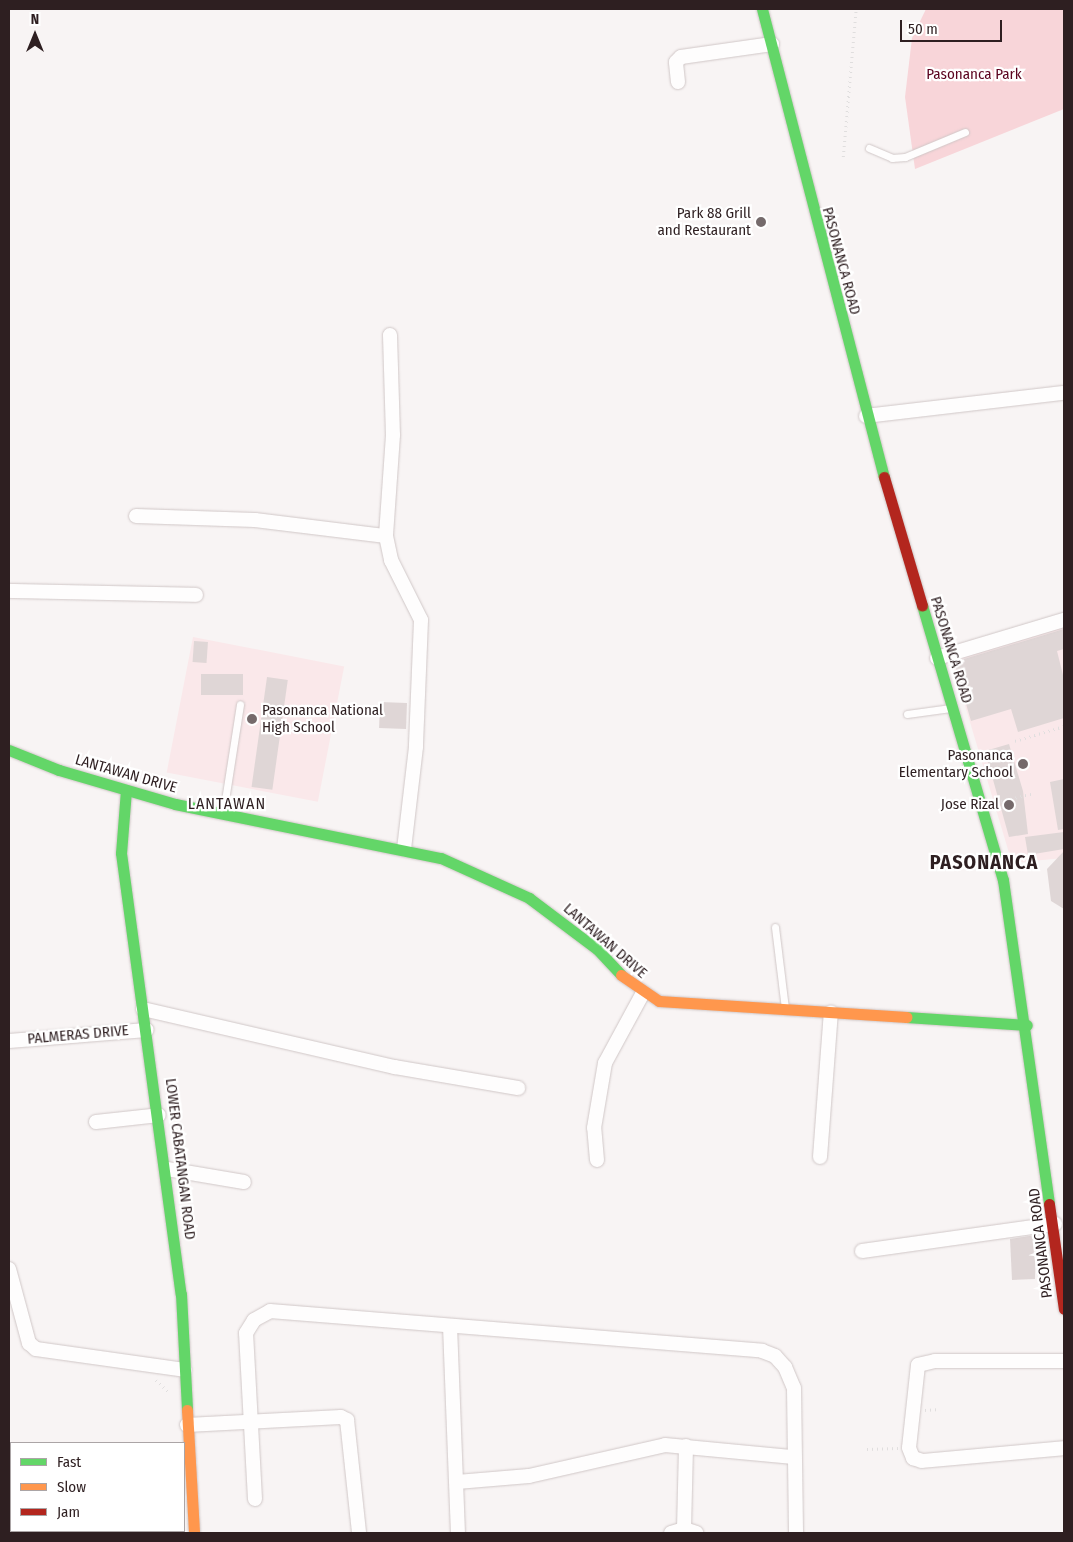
<!DOCTYPE html>
<html>
<head>
<meta charset="utf-8">
<style>
	body { margin:0 }
	#map { position:relative; width:1073px; height:1542px; overflow:hidden; background:#f8f4f4; font-family:"Fira Sans Condensed",sans-serif }
	div>[style] { position:absolute }
	.built>* { inset:0; background:#fae8ea; transform-origin:0 0 }
	.green>* { inset:0; background:#f8d5d9 }
	.building>* { inset:0; background:#dfd6d6; transform-origin:0 0 }
	.path>* { height:2.5px; margin-top:-1.25px; transform-origin:0; background:repeating-linear-gradient(90deg,#e0dede 0 1px,transparent 0 5px) }
	.roads { filter:drop-shadow(0 0 1px #d0c7c7) drop-shadow(0 0 1px #d0c7c7) }
	.lane>* { height:7px; margin:-3.5px; padding:0 3.5px; transform-origin:3.5px; border-radius:3.5px; background:#fefdfd }
	.street>* { height:14px; margin:-7px; padding:0 7px; transform-origin:7px; border-radius:7px; background:#fefdfd }
	.fast>* { height:11px; margin:-5.5px; padding:0 5.5px; transform-origin:5.5px; border-radius:5.5px; background:#63d668 }
	.slow>* { height:11px; margin:-5.5px; padding:0 5.5px; transform-origin:5.5px; border-radius:5.5px; background:#ff974d }
	.jam>* { height:11px; margin:-5.5px; padding:0 5.5px; transform-origin:5.5px; border-radius:5.5px; background:#b3261e }
	.dots>* { width:14px; height:14px; translate:-50% -50%; box-sizing:border-box; border:2px solid #fff; border-radius:50% }
	span { translate:-50% -50%; white-space:nowrap; text-align:center; line-height:1.15; -webkit-text-stroke:4.5px #fff; paint-order:stroke }
	.park-label { font-size:15px; color:#5b031f }
	.poi-label { font-size:15px; color:#2e1f21 }
	.right { translate:-100% -50%; text-align:right }
	.left { translate:0 -50%; text-align:left }
	.street-label { font-size:15px; color:#2e1f21 }
	.neighbourhood-label { font-size:16px; color:#2e1f21; letter-spacing:1px }
	.district-label { font-size:20px; color:#2e1f21; font-weight:700; letter-spacing:1px }
	.frame { position:absolute; inset:0; border:10px solid #2e1f21; pointer-events:none }
	.legend { position:absolute; left:10px; top:1442px; width:175px; height:90px; box-sizing:border-box; background:#fff; border:1px solid #aba5a6; margin:0; padding:6px 9px; list-style:none; font-size:15px; color:#2e1f21 }
	.legend li { display:flex; align-items:center; gap:10px; height:25px }
	.legend b { width:25px; border:1px solid #aba5a6 }
	.north { position:absolute; left:10px; top:10px; width:50px; height:50px; -webkit-text-stroke:4px #fff; paint-order:stroke; rotate:0deg; font-size:14px; font-weight:700; line-height:20px; text-align:center; color:#2e1f21 }
	.north::after { content:''; display:block; margin:auto; width:18px; height:22px; background:#2e1f21; clip-path:polygon(50% 0,100% 100%,50% 72%,0 100%) }
	.scale { position:absolute; left:900px; top:20px; width:102px; height:22px; box-sizing:border-box; border:2px solid #2e1f21; border-top:0; padding-left:6px; font-size:15px; line-height:18px; white-space:nowrap; color:#2e1f21; -webkit-text-stroke:4px #fff; paint-order:stroke }
</style>
</head>
<body>
<div id="map">
	<div class="built">
		<i style="clip-path:polygon(1064px 622px,1064px 858px,1012px 863px,950px 655px)"></i>
		<i style="left:193px;top:637px;width:154px;height:138px;rotate:11deg"></i>
	</div>
	<div class="green">
		<i style="clip-path:polygon(926px 9px,1064px 9px,1064px 109px,915px 169px,905px 97px,912px 38px)"></i>
	</div>
	<div class="building">
		<i style="clip-path:polygon(1064px 629px,1064px 649px,1057px 651px,1064px 679px,1064px 718px,1018px 732px,1011px 709px,971px 721px,954px 662px)"></i>
		<i style="left:194px;top:641px;width:14px;height:21px;rotate:4deg"></i>
		<i style="left:201px;top:674px;width:42px;height:21px"></i>
		<i style="left:267px;top:677px;width:21px;height:111px;rotate:8deg"></i>
		<i style="left:380px;top:702px;width:27px;height:26px;rotate:2deg"></i>
		<i style="clip-path:polygon(1009px 744px,1023px 791px,1028px 834px,1009px 837px,985px 751px)"></i>
		<i style="clip-path:polygon(1064px 779px,1064px 829px,1058px 830px,1050px 782px)"></i>
		<i style="clip-path:polygon(1064px 832px,1064px 849px,1028px 855px,1025px 837px)"></i>
		<i style="clip-path:polygon(1064px 851px,1064px 909px,1051px 901px,1047px 869px)"></i>
		<i style="clip-path:polygon(1036px 1235px,1035px 1279px,1012px 1280px,1010px 1239px)"></i>
	</div>
	<div class="path">
		<i style="left:843px;top:157px;width:149px;rotate:-85deg"></i>
		<i style="left:1015px;top:741px;width:51px;rotate:-17deg"></i>
		<i style="left:996px;top:802px;width:36px;rotate:-13deg"></i>
		<i style="left:156px;top:1380px;width:19px;rotate:43deg"></i>
		<i style="left:925px;top:1410px;width:15px;rotate:-4deg"></i>
		<i style="left:867px;top:1449px;width:31px;rotate:-2deg"></i>
	</div>
	<div class="roads">
		<div class="lane">
			<i style="left:869px;top:148px;width:25px;rotate:23deg"></i>
			<i style="left:892px;top:158px;width:13px;rotate:-4deg"></i>
			<i style="left:905px;top:157px;width:65px;rotate:-22.6deg"></i>
			<i style="left:907px;top:714px;width:44px;rotate:-7.8deg"></i>
			<i style="left:223px;top:813px;width:110px;rotate:-81.1deg"></i>
			<i style="left:775px;top:927px;width:82px;rotate:83deg"></i>
		</div>
		<div class="street">
			<i style="left:678px;top:82px;width:20px;rotate:-96deg"></i>
			<i style="left:676px;top:62px;width:7px;rotate:-45deg"></i>
			<i style="left:681px;top:57px;width:92px;rotate:-8.1deg"></i>
			<i style="left:390px;top:335px;width:100px;rotate:88.3deg"></i>
			<i style="left:393px;top:435px;width:101px;rotate:94deg"></i>
			<i style="left:386px;top:536px;width:25px;rotate:78deg"></i>
			<i style="left:391px;top:560px;width:67px;rotate:63.4deg"></i>
			<i style="left:421px;top:620px;width:127px;rotate:92.3deg"></i>
			<i style="left:416px;top:747px;width:103px;rotate:96.7deg"></i>
			<i style="left:866px;top:416px;width:198px;rotate:-6.7deg"></i>
			<i style="left:136px;top:516px;width:119px;rotate:1.9deg"></i>
			<i style="left:255px;top:520px;width:132px;rotate:7deg"></i>
			<i style="left:9px;top:591px;width:187px;rotate:1.2deg"></i>
			<i style="left:937px;top:658px;width:133px;rotate:-16.7deg"></i>
			<i style="left:143px;top:1009px;width:259px;rotate:13deg"></i>
			<i style="left:395px;top:1067px;width:125px;rotate:9.7deg"></i>
			<i style="left:9px;top:1041px;width:138px;rotate:-4.6deg"></i>
			<i style="left:96px;top:1122px;width:63px;rotate:-6.3deg"></i>
			<i style="left:820px;top:1157px;width:145px;rotate:-85.7deg"></i>
			<i style="left:597px;top:1160px;width:32px;rotate:-95deg"></i>
			<i style="left:594px;top:1128px;width:66px;rotate:-80.4deg"></i>
			<i style="left:605px;top:1063px;width:80px;rotate:-61.5deg"></i>
			<i style="left:167px;top:1169px;width:78px;rotate:9.6deg"></i>
			<i style="left:862px;top:1251px;width:195px;rotate:-8deg"></i>
			<i style="left:9px;top:1269px;width:77px;rotate:74.9deg"></i>
			<i style="left:29px;top:1343px;width:9px;rotate:41deg"></i>
			<i style="left:36px;top:1349px;width:150px;rotate:8deg"></i>
			<i style="left:450px;top:1326px;width:207px;rotate:87.8deg"></i>
			<i style="left:1064px;top:1361px;width:129px;rotate:180deg"></i>
			<i style="left:935px;top:1361px;width:17px;rotate:167deg"></i>
			<i style="left:918px;top:1365px;width:83px;rotate:96.2deg"></i>
			<i style="left:909px;top:1448px;width:11px;rotate:68deg"></i>
			<i style="left:913px;top:1458px;width:9px;rotate:18deg"></i>
			<i style="left:922px;top:1461px;width:143px;rotate:-5.2deg"></i>
			<i style="left:187px;top:1425px;width:154px;rotate:-3deg"></i>
			<i style="left:341px;top:1417px;width:7px;rotate:27deg"></i>
			<i style="left:347px;top:1420px;width:114px;rotate:83.9deg"></i>
			<i style="left:457px;top:1482px;width:72px;rotate:-4.8deg"></i>
			<i style="left:529px;top:1476px;width:139px;rotate:-12.8deg"></i>
			<i style="left:665px;top:1445px;width:129px;rotate:5.4deg"></i>
			<i style="left:255px;top:1499px;width:166px;rotate:-93.1deg"></i>
			<i style="left:246px;top:1333px;width:15px;rotate:-58deg"></i>
			<i style="left:254px;top:1320px;width:18px;rotate:-29deg"></i>
			<i style="left:270px;top:1311px;width:494px;rotate:4.6deg"></i>
			<i style="left:762px;top:1351px;width:14px;rotate:21deg"></i>
			<i style="left:775px;top:1356px;width:15px;rotate:48deg"></i>
			<i style="left:785px;top:1367px;width:23px;rotate:67deg"></i>
			<i style="left:794px;top:1388px;width:145px;rotate:89.2deg"></i>
			<i style="left:684px;top:1529px;width:83px;rotate:-88.6deg"></i>
			<i style="left:671px;top:1533px;width:14px;rotate:-17deg"></i>
			<i style="left:684px;top:1529px;width:13px;rotate:18deg"></i>
		</div>
		<div class="fast">
			<i style="left:762px;top:9px;width:484px;rotate:75.4deg"></i>
			<i style="left:922px;top:605px;width:287px;rotate:73.6deg"></i>
			<i style="left:1003px;top:880px;width:327px;rotate:81.9deg"></i>
			<i style="left:9px;top:750px;width:54px;rotate:21.8deg"></i>
			<i style="left:59px;top:770px;width:121px;rotate:16.3deg"></i>
			<i style="left:175px;top:804px;width:271px;rotate:11.5deg"></i>
			<i style="left:441px;top:858px;width:97px;rotate:24.4deg"></i>
			<i style="left:529px;top:898px;width:85px;rotate:36.9deg"></i>
			<i style="left:597px;top:949px;width:35px;rotate:47deg"></i>
			<i style="left:126px;top:790px;width:63px;rotate:94.5deg"></i>
			<i style="left:121px;top:853px;width:445px;rotate:82.3deg"></i>
			<i style="left:181px;top:1294px;width:116px;rotate:87deg"></i>
			<i style="left:906px;top:1017px;width:121px;rotate:3.8deg"></i>
		</div>
		<div class="slow">
			<i style="left:621px;top:975px;width:46px;rotate:34.4deg"></i>
			<i style="left:659px;top:1001px;width:248px;rotate:3.7deg"></i>
			<i style="left:187px;top:1410px;width:123px;rotate:86.7deg"></i>
		</div>
		<div class="jam">
			<i style="left:884px;top:477px;width:134px;rotate:73.5deg"></i>
			<i style="left:1049px;top:1204px;width:106px;rotate:81.9deg"></i>
		</div>
	</div>
	<div class="dots">
		<i style="left:761px;top:222px;background:#756a6b"></i>
		<i style="left:252px;top:719px;background:#756a6b"></i>
		<i style="left:1023px;top:764px;background:#756a6b"></i>
		<i style="left:1009px;top:805px;background:#756a6b"></i>
	</div>
	<div class="park-label">
		<span style="left:974px;top:75px">Pasonanca Park</span>
	</div>
	<div class="poi-label">
		<span class="right" style="left:751px;top:222px">Park 88 Grill<br>and Restaurant</span>
		<span class="left" style="left:262px;top:719px">Pasonanca National<br>High School</span>
		<span class="right" style="left:1013px;top:764px">Pasonanca<br>Elementary School</span>
		<span class="right" style="left:999px;top:805px">Jose Rizal</span>
	</div>
	<div class="street-label">
		<span style="left:841px;top:261px;rotate:75deg">PASONANCA ROAD</span>
		<span style="left:951px;top:650px;rotate:73deg">PASONANCA ROAD</span>
		<span style="left:126px;top:774px;rotate:16deg">LANTAWAN DRIVE</span>
		<span style="left:605px;top:941px;rotate:41deg">LANTAWAN DRIVE</span>
		<span style="left:78px;top:1035px;rotate:-5deg">PALMERAS DRIVE</span>
		<span style="left:180px;top:1159px;rotate:83deg">LOWER CABATANGAN ROAD</span>
		<span style="left:1041px;top:1243px;rotate:-97deg">PASONANCA ROAD</span>
	</div>
	<div class="neighbourhood-label">
		<span style="left:227px;top:804px">LANTAWAN</span>
	</div>
	<div class="district-label">
		<span style="left:984px;top:862px">PASONANCA</span>
	</div>
	<div class="frame"></div>
	<ul class="legend">
	<li><b style="height:6px;background:#63d668"></b>Fast</li>
	<li><b style="height:6px;background:#ff974d"></b>Slow</li>
	<li><b style="height:6px;background:#b3261e"></b>Jam</li>
	</ul>
	<div class="north">N</div>
	<div class="scale">50 m</div>
</div>
</body>
</html>
